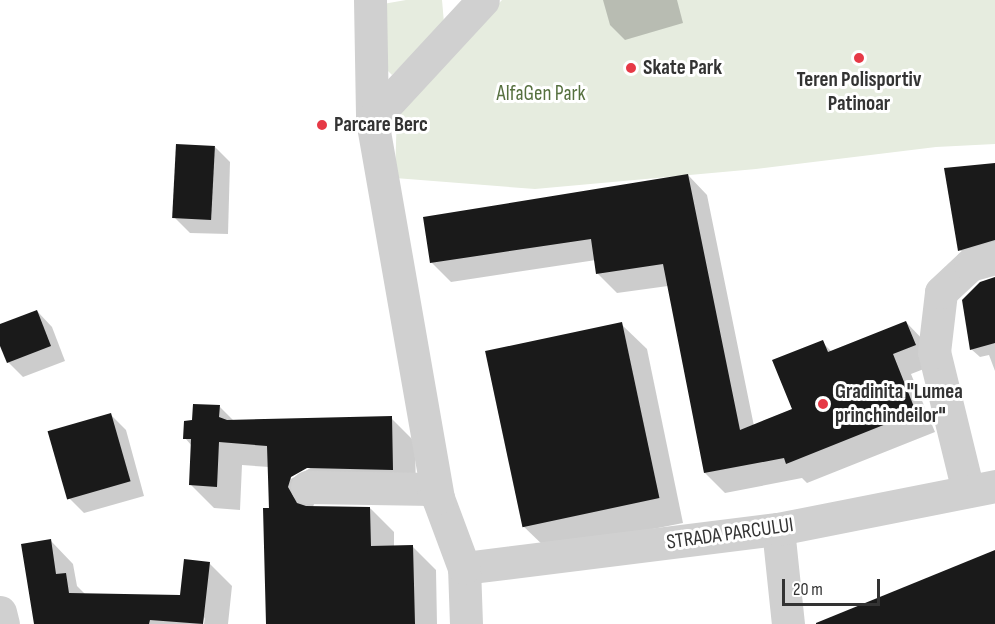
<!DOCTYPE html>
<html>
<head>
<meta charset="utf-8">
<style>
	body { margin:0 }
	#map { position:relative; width:995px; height:624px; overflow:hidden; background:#fff; font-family:"Sofia Sans Condensed",sans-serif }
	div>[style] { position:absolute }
	.green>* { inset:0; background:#e6ecdf }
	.shadow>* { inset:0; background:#0003 }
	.building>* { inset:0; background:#1a1a1a; transform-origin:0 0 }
	.minor>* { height:33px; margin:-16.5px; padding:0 16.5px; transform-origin:16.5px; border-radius:16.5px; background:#d0d0d0 }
	.dots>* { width:16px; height:16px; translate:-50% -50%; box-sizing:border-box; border:3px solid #fff; border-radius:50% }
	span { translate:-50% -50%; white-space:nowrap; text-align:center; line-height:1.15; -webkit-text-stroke:6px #fff; paint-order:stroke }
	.poi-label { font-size:21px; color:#333; font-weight:700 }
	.left { translate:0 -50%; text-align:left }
	.park-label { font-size:21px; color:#56703f }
	.street-label { font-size:21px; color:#333 }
	.scale { position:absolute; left:782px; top:579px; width:98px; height:27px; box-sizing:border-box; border:3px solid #333; border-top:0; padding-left:8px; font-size:18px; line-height:21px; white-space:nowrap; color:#333; -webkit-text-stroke:4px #fff; paint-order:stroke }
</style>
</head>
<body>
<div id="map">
	<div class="green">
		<i style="clip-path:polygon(406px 0,442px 0,444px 23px,392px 75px,387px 70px,383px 4px)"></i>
		<i style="clip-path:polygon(502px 0,995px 0,995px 144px,936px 147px,756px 169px,535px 189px,395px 178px,397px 110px)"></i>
	</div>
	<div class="shadow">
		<i style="clip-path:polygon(603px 0,677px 0,683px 23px,625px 40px,610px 25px)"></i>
		<i style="clip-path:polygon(215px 147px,230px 162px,228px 234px,190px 233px,175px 218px)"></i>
		<i style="clip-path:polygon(995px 165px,995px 251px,968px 258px,960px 250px)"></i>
		<i style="clip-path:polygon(688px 175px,707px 195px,754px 426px,794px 410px,822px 342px,832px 352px,906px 322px,925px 342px,934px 365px,911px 374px,935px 432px,807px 483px,802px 478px,725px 493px,705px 473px,668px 286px,617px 293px,597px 273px,596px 260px,451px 282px,431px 262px)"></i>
		<i style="clip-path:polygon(995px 278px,995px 371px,989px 355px,980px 357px,971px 349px)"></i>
		<i style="clip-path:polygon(37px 311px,52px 327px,65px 361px,23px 377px,8px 362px,0 342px,0 326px)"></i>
		<i style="clip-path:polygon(621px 324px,647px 349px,683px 523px,548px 550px,522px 525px)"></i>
		<i style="clip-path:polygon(evenodd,220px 407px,234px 421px,391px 418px,415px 442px,416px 493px,315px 501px,313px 507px,370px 508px,394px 532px,394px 547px,412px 546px,436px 570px,437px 624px,268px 624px,269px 467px,242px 465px,240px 510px,214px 508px,190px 484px,192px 446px,185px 438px,194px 422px,220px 407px,313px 463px,314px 466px,291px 479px,291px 476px,313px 463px)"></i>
		<i style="clip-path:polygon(111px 415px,126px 430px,144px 496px,84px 513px,69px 498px)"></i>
		<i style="clip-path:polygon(51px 541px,73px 564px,77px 586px,85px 594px,181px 596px,209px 563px,232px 586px,228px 624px,204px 624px,205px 617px,201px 624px,35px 624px)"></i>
	</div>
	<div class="building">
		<i style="left:176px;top:144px;width:39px;height:74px;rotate:3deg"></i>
		<i style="clip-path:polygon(995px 163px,995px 240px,958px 251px,944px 168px)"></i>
		<i style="clip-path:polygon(688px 174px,740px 430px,792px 409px,772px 360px,823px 340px,828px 352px,906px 321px,916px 345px,893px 354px,916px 412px,786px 464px,784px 458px,704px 473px,663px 264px,596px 274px,591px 239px,430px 263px,423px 217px)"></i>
		<i style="clip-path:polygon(995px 277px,995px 343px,970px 350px,962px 300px,980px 282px)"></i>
		<i style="clip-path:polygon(37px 310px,51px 346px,7px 363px,0 346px,0 324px)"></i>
		<i style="left:622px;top:322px;width:180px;height:140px;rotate:78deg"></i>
		<i style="clip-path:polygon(193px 404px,220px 405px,219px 417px,227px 420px,392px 416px,393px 470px,307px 468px,291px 477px,288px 487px,297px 503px,306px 506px,370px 507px,371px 546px,413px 545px,415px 624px,266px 624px,263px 508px,269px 508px,267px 446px,219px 442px,217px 487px,189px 485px,191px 439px,183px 439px,184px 421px,192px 420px)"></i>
		<i style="left:111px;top:413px;width:71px;height:66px;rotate:74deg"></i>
		<i style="clip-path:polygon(51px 539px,56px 574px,66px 573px,69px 593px,180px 595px,184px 559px,210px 562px,203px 624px,150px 620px,149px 624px,34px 624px,21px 544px)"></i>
		<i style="clip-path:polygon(995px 550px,995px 624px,816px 624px,816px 623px)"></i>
	</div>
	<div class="minor">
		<i style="left:370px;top:0;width:120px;rotate:89deg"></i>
		<i style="left:307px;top:487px;width:126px;rotate:0.9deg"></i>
		<i style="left:433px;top:489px;width:10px;rotate:61deg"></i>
		<i style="left:968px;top:491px;width:143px;rotate:-103.7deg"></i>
		<i style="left:934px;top:352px;width:60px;rotate:-83.3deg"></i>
		<i style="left:941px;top:292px;width:40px;rotate:-43deg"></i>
		<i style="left:970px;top:265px;width:26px;rotate:-16deg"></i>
		<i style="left:778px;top:529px;width:96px;rotate:84deg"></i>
		<i style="left:464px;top:568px;width:316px;rotate:-7.1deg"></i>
		<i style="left:778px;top:529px;width:221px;rotate:-11.2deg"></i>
		<i style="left:0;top:612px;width:12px;rotate:76deg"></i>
		<i style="left:466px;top:624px;width:56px;rotate:-92deg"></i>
		<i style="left:464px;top:568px;width:75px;rotate:-110.4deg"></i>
		<i style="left:438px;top:498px;width:384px;rotate:-99.9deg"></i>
		<i style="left:372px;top:120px;width:163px;rotate:-47.2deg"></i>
	</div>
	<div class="dots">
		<i style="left:859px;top:58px;background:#e63946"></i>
		<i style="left:631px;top:68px;background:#e63946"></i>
		<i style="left:322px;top:125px;background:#e63946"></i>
		<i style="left:823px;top:404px;background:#e63946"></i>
	</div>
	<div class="poi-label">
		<span class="left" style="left:643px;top:68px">Skate Park</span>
		<span style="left:859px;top:92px">Teren Polisportiv<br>Patinoar</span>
		<span class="left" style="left:334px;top:125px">Parcare Berc</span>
		<span class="left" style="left:835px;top:404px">Gradinita "Lumea<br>princhindeilor"</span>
	</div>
	<div class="park-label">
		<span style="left:541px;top:94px">AlfaGen Park</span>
	</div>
	<div class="street-label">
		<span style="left:730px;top:534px;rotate:-8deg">STRADA PARCULUI</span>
	</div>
	<div class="scale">20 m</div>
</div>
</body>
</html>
